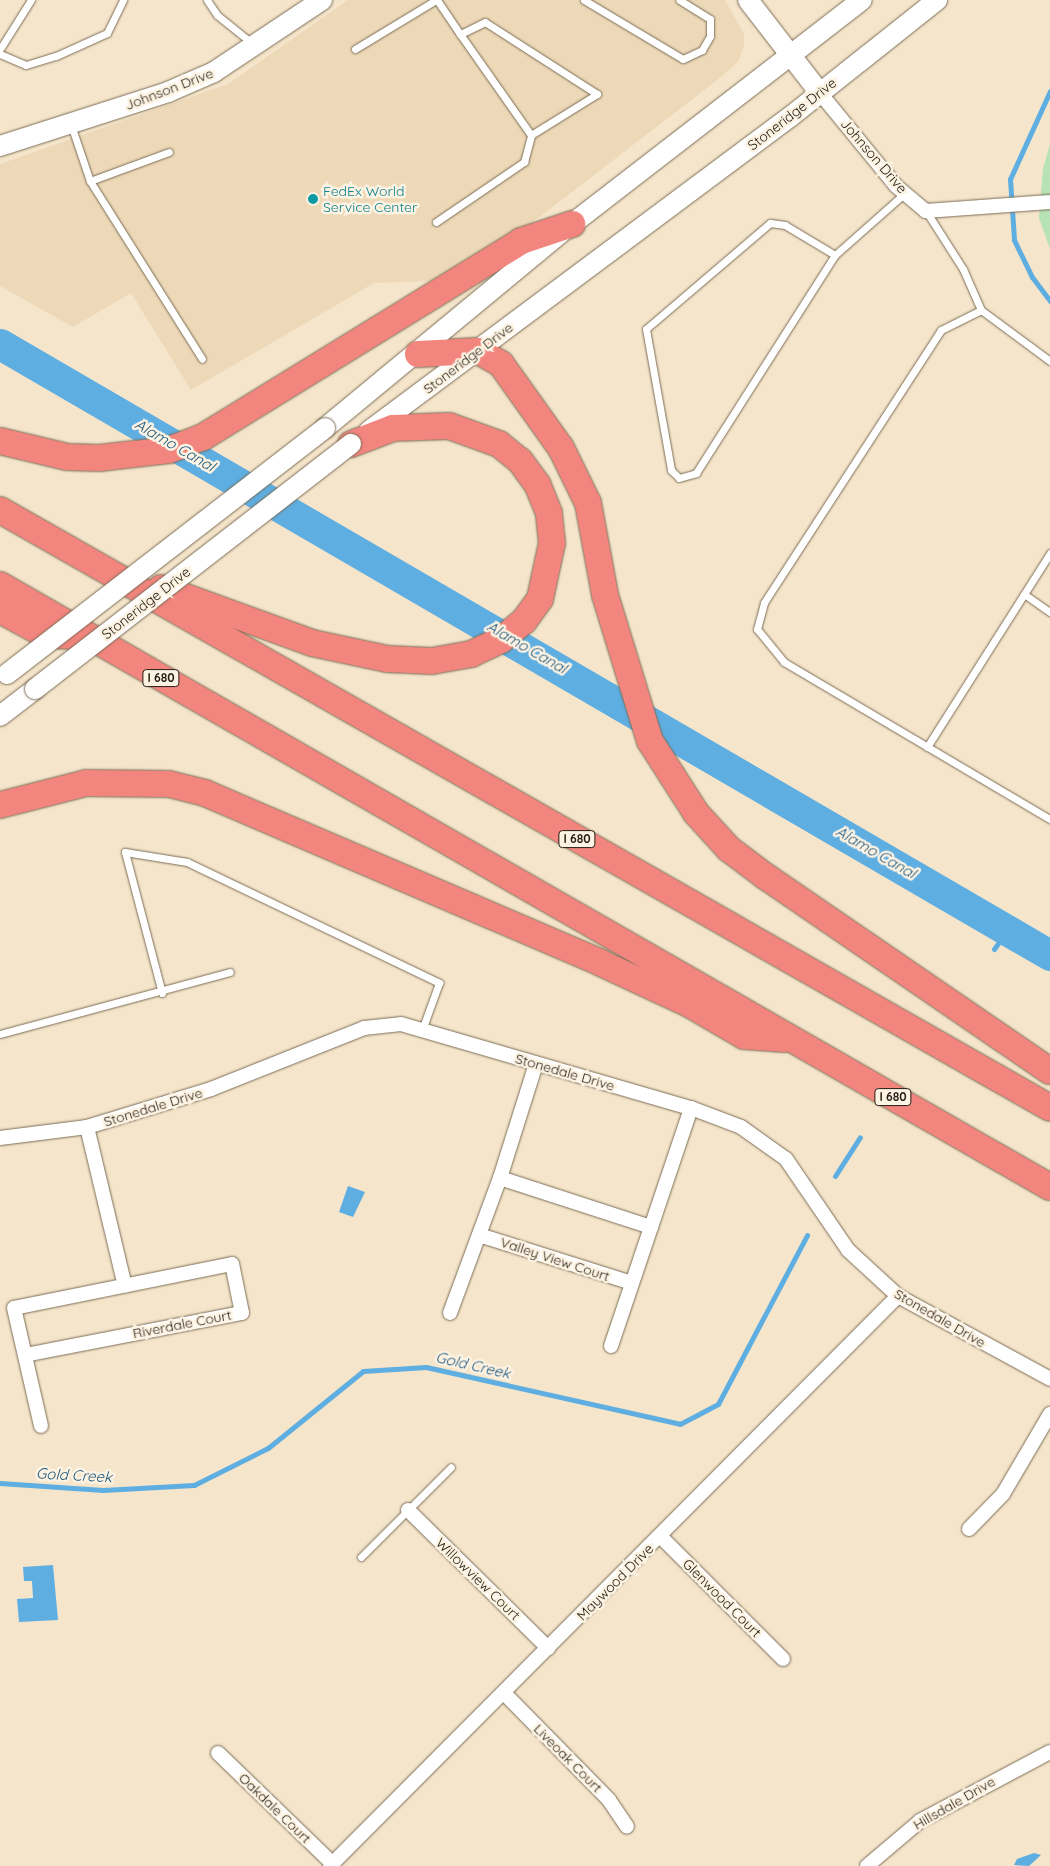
<!DOCTYPE html>
<html>
<head>
<meta charset="utf-8">
<style>
	body { margin:0 }
	#map { position:relative; width:1050px; height:1866px; overflow:hidden; background:#f5e5cb; font-family:Quicksand,sans-serif }
	div>[style] { position:absolute }
	.built>* { inset:0; background:#edd9b8 }
	.green>* { inset:0; background:#b7e2b5 }
	.water>* { inset:0; background:#5faee2 }
	.stream>* { height:5px; margin:-2.5px; padding:0 2.5px; transform-origin:2.5px; border-radius:2.5px; background:#5faee2 }
	.river>* { height:31px; margin:-15.5px; padding:0 15.5px; transform-origin:15.5px; border-radius:15.5px; background:#5faee2 }
	.roads { filter:drop-shadow(0 0 1px #7b6d55) drop-shadow(0 0 1px #7b6d55) }
	.lane>* { height:7px; margin:-3.5px; padding:0 3.5px; transform-origin:3.5px; border-radius:3.5px; background:#fff }
	.street>* { height:14px; margin:-7px; padding:0 7px; transform-origin:7px; border-radius:7px; background:#fff }
	.secondary>* { height:20px; margin:-10px; padding:0 10px; transform-origin:10px; border-radius:10px; background:#fff }
	.highway>* { height:26px; margin:-13px; padding:0 13px; transform-origin:13px; border-radius:13px; background:#f2857e }
	.bridges { filter:drop-shadow(0 0 1px #7b6d55) drop-shadow(0 0 1px #7b6d55) }
	.secondary-bridge>* { height:20px; margin:-10px; padding:0 10px; transform-origin:10px; border-radius:10px; background:#fff }
	.dots>* { width:14px; height:14px; translate:-50% -50%; box-sizing:border-box; border:2px solid #fdf3e3; border-radius:50% }
	span { translate:-50% -50%; white-space:nowrap; text-align:center; line-height:1.15; -webkit-text-stroke:5px #fdf3e3; paint-order:stroke }
	.shield-label span { padding:1px 4px; background:#fdf3e3; border:1px solid; border-radius:4px; -webkit-text-stroke-width:0 }
	.shield-label { font-size:12px; color:#221c13; font-weight:700 }
	.street-label { font-size:14px; color:#221c13 }
	.culture-label { font-size:14px; color:#0d838f }
	.left { translate:0 -50%; text-align:left }
	.water-label { font-size:15px; color:#225b7f; font-style:italic }
</style>
</head>
<body>
<div id="map">
	<div class="built">
		<i style="clip-path:polygon(348px 0,725px 0,744px 34px,744px 47px,738px 62px,716px 81px,541px 216px,437px 281px,374px 283px,191px 390px,131px 293px,73px 327px,0 286px,0 164px,228px 84px)"></i>
	</div>
	<div class="green">
		<i style="clip-path:polygon(1050px 144px,1050px 249px,1039px 218px,1043px 169px)"></i>
	</div>
	<div class="water">
		<i style="clip-path:polygon(348px 1186px,365px 1192px,353px 1217px,339px 1212px)"></i>
		<i style="clip-path:polygon(53px 1565px,58px 1620px,19px 1622px,17px 1599px,33px 1598px,32px 1581px,24px 1581px,23px 1567px)"></i>
		<i style="clip-path:polygon(1034px 1853px,1041px 1855px,1029px 1866px,1014px 1865px,1017px 1859px)"></i>
	</div>
	<div class="stream">
		<i style="left:1050px;top:91px;width:97px;rotate:114.4deg"></i>
		<i style="left:1010px;top:179px;width:61px;rotate:86.2deg"></i>
		<i style="left:1014px;top:240px;width:41px;rotate:64.1deg"></i>
		<i style="left:1032px;top:277px;width:30px;rotate:53deg"></i>
		<i style="left:994px;top:949px;width:24px;rotate:-55deg"></i>
		<i style="left:835px;top:1176px;width:46px;rotate:-57.3deg"></i>
		<i style="left:0;top:1483px;width:103px;rotate:3.9deg"></i>
		<i style="left:103px;top:1490px;width:91px;rotate:-3.1deg"></i>
		<i style="left:194px;top:1485px;width:83px;rotate:-26.6deg"></i>
		<i style="left:268px;top:1448px;width:122px;rotate:-39deg"></i>
		<i style="left:363px;top:1371px;width:63px;rotate:-3.6deg"></i>
		<i style="left:426px;top:1367px;width:260px;rotate:12.6deg"></i>
		<i style="left:680px;top:1424px;width:43px;rotate:-27.8deg"></i>
		<i style="left:718px;top:1404px;width:191px;rotate:-62.2deg"></i>
	</div>
	<div class="river">
		<i style="left:0;top:344px;width:1215px;rotate:30.2deg"></i>
	</div>
	<div class="roads">
		<div class="lane">
			<i style="left:207px;top:0;width:18px;rotate:56deg"></i>
			<i style="left:217px;top:15px;width:46px;rotate:38.9deg"></i>
			<i style="left:437px;top:0;width:41px;rotate:55.9deg"></i>
			<i style="left:460px;top:34px;width:123px;rotate:54.9deg"></i>
			<i style="left:531px;top:135px;width:78px;rotate:-31.8deg"></i>
			<i style="left:597px;top:94px;width:133px;rotate:-147.3deg"></i>
			<i style="left:485px;top:22px;width:28px;rotate:154deg"></i>
			<i style="left:584px;top:0;width:115px;rotate:30.8deg"></i>
			<i style="left:683px;top:59px;width:21px;rotate:-25deg"></i>
			<i style="left:702px;top:50px;width:16px;rotate:-60deg"></i>
			<i style="left:710px;top:36px;width:17px;rotate:-90deg"></i>
			<i style="left:710px;top:19px;width:36px;rotate:-148deg"></i>
			<i style="left:0;top:49px;width:58px;rotate:-57.7deg"></i>
			<i style="left:355px;top:49px;width:95px;rotate:-31.2deg"></i>
			<i style="left:0;top:54px;width:28px;rotate:23deg"></i>
			<i style="left:26px;top:65px;width:31px;rotate:-17deg"></i>
			<i style="left:56px;top:56px;width:56px;rotate:-24.3deg"></i>
			<i style="left:107px;top:33px;width:37px;rotate:-64deg"></i>
			<i style="left:71px;top:125px;width:59px;rotate:71.3deg"></i>
			<i style="left:90px;top:181px;width:84px;rotate:-20.2deg"></i>
			<i style="left:90px;top:181px;width:210px;rotate:57.8deg"></i>
			<i style="left:926px;top:211px;width:69px;rotate:57.5deg"></i>
			<i style="left:963px;top:269px;width:45px;rotate:66.3deg"></i>
			<i style="left:981px;top:310px;width:86px;rotate:36.5deg"></i>
			<i style="left:436px;top:222px;width:107px;rotate:-34.3deg"></i>
			<i style="left:524px;top:162px;width:28px;rotate:-75deg"></i>
			<i style="left:835px;top:255px;width:58px;rotate:-149deg"></i>
			<i style="left:785px;top:225px;width:15px;rotate:-172deg"></i>
			<i style="left:770px;top:223px;width:163px;rotate:139.5deg"></i>
			<i style="left:646px;top:329px;width:143px;rotate:79.9deg"></i>
			<i style="left:671px;top:470px;width:11px;rotate:45deg"></i>
			<i style="left:679px;top:478px;width:18px;rotate:-16deg"></i>
			<i style="left:696px;top:473px;width:259px;rotate:-57.5deg"></i>
			<i style="left:835px;top:255px;width:94px;rotate:-41.5deg"></i>
			<i style="left:981px;top:310px;width:45px;rotate:153.4deg"></i>
			<i style="left:941px;top:330px;width:325px;rotate:123deg"></i>
			<i style="left:764px;top:603px;width:27px;rotate:105deg"></i>
			<i style="left:757px;top:629px;width:43px;rotate:50.7deg"></i>
			<i style="left:784px;top:662px;width:309px;rotate:30.6deg"></i>
			<i style="left:1024px;top:594px;width:32px;rotate:35deg"></i>
			<i style="left:927px;top:747px;width:230px;rotate:-57.6deg"></i>
			<i style="left:162px;top:993px;width:146px;rotate:-104.7deg"></i>
			<i style="left:125px;top:852px;width:63px;rotate:9.2deg"></i>
			<i style="left:187px;top:862px;width:280px;rotate:25.6deg"></i>
			<i style="left:439px;top:983px;width:50px;rotate:109.9deg"></i>
			<i style="left:0;top:1034px;width:238px;rotate:-15.1deg"></i>
			<i style="left:361px;top:1557px;width:127px;rotate:-45deg"></i>
		</div>
		<div class="street">
			<i style="left:820px;top:93px;width:120px;rotate:50.7deg"></i>
			<i style="left:896px;top:186px;width:39px;rotate:40deg"></i>
			<i style="left:926px;top:211px;width:124px;rotate:-4.2deg"></i>
			<i style="left:87px;top:1127px;width:163px;rotate:76.6deg"></i>
			<i style="left:0;top:1138px;width:88px;rotate:-7.2deg"></i>
			<i style="left:87px;top:1127px;width:130px;rotate:-17deg"></i>
			<i style="left:211px;top:1089px;width:165px;rotate:-21.7deg"></i>
			<i style="left:364px;top:1028px;width:37px;rotate:-6deg"></i>
			<i style="left:401px;top:1024px;width:302px;rotate:16.2deg"></i>
			<i style="left:691px;top:1108px;width:53px;rotate:20.8deg"></i>
			<i style="left:741px;top:1127px;width:55px;rotate:35.4deg"></i>
			<i style="left:786px;top:1159px;width:110px;rotate:55.7deg"></i>
			<i style="left:848px;top:1250px;width:68px;rotate:42.6deg"></i>
			<i style="left:898px;top:1296px;width:173px;rotate:28.6deg"></i>
			<i style="left:500px;top:1178px;width:159px;rotate:18deg"></i>
			<i style="left:479px;top:1235px;width:160px;rotate:17.4deg"></i>
			<i style="left:450px;top:1313px;width:144px;rotate:-69.7deg"></i>
			<i style="left:500px;top:1178px;width:120px;rotate:-72.5deg"></i>
			<i style="left:611px;top:1346px;width:251px;rotate:-71.4deg"></i>
			<i style="left:25px;top:1355px;width:221px;rotate:-11deg"></i>
			<i style="left:242px;top:1313px;width:50px;rotate:-101.5deg"></i>
			<i style="left:232px;top:1264px;width:222px;rotate:168.6deg"></i>
			<i style="left:14px;top:1308px;width:121px;rotate:77.1deg"></i>
			<i style="left:408px;top:1510px;width:197px;rotate:44.6deg"></i>
			<i style="left:969px;top:1529px;width:49px;rotate:-45.8deg"></i>
			<i style="left:1003px;top:1494px;width:93px;rotate:-59.6deg"></i>
			<i style="left:660px;top:1536px;width:174px;rotate:45deg"></i>
			<i style="left:504px;top:1693px;width:150px;rotate:45.5deg"></i>
			<i style="left:609px;top:1800px;width:32px;rotate:56deg"></i>
			<i style="left:218px;top:1753px;width:158px;rotate:44deg"></i>
			<i style="left:330px;top:1866px;width:805px;rotate:-45.1deg"></i>
			<i style="left:867px;top:1866px;width:70px;rotate:-40.3deg"></i>
			<i style="left:920px;top:1821px;width:147px;rotate:-28deg"></i>
		</div>
		<div class="secondary">
			<i style="left:748px;top:0;width:118px;rotate:52.3deg"></i>
			<i style="left:0;top:146px;width:176px;rotate:-17.8deg"></i>
			<i style="left:168px;top:92px;width:50px;rotate:-23.5deg"></i>
			<i style="left:214px;top:72px;width:130px;rotate:-33.7deg"></i>
			<i style="left:325px;top:428px;width:320px;rotate:-39.6deg"></i>
			<i style="left:572px;top:224px;width:366px;rotate:-37.7deg"></i>
			<i style="left:369px;top:431px;width:525px;rotate:-36.72deg"></i>
			<i style="left:790px;top:117px;width:188px;rotate:-38.5deg"></i>
			<i style="left:0;top:716px;width:44px;rotate:-37.6deg"></i>
		</div>
		<div class="highway">
			<i style="left:418px;top:354px;width:60px;rotate:-2.9deg"></i>
			<i style="left:478px;top:351px;width:26px;rotate:29deg"></i>
			<i style="left:501px;top:364px;width:103px;rotate:54.5deg"></i>
			<i style="left:561px;top:448px;width:61px;rotate:63.9deg"></i>
			<i style="left:588px;top:503px;width:94px;rotate:79.5deg"></i>
			<i style="left:605px;top:595px;width:153px;rotate:72.9deg"></i>
			<i style="left:650px;top:741px;width:85px;rotate:57.4deg"></i>
			<i style="left:696px;top:813px;width:49px;rotate:47.5deg"></i>
			<i style="left:729px;top:849px;width:45px;rotate:36.9deg"></i>
			<i style="left:765px;top:876px;width:345px;rotate:34.4deg"></i>
			<i style="left:0;top:441px;width:69px;rotate:13.4deg"></i>
			<i style="left:67px;top:457px;width:32px;rotate:2deg"></i>
			<i style="left:99px;top:458px;width:70px;rotate:-6.5deg"></i>
			<i style="left:169px;top:450px;width:36px;rotate:-21deg"></i>
			<i style="left:203px;top:437px;width:374px;rotate:-31.6deg"></i>
			<i style="left:521px;top:241px;width:54px;rotate:-18.4deg"></i>
			<i style="left:0;top:510px;width:1208px;rotate:29.66deg"></i>
			<i style="left:0;top:585px;width:1210px;rotate:29.83deg"></i>
			<i style="left:161px;top:588px;width:161px;rotate:20deg"></i>
			<i style="left:312px;top:643px;width:77px;rotate:12deg"></i>
			<i style="left:387px;top:659px;width:45px;rotate:2.5deg"></i>
			<i style="left:432px;top:661px;width:40px;rotate:-10deg"></i>
			<i style="left:471px;top:654px;width:33px;rotate:-25deg"></i>
			<i style="left:501px;top:640px;width:30px;rotate:-40deg"></i>
			<i style="left:524px;top:621px;width:27px;rotate:-54deg"></i>
			<i style="left:540px;top:599px;width:57px;rotate:-77.9deg"></i>
			<i style="left:552px;top:543px;width:30px;rotate:-96deg"></i>
			<i style="left:549px;top:513px;width:31px;rotate:-112deg"></i>
			<i style="left:537px;top:484px;width:29px;rotate:-126deg"></i>
			<i style="left:520px;top:461px;width:27px;rotate:-141deg"></i>
			<i style="left:499px;top:444px;width:53px;rotate:-160.2deg"></i>
			<i style="left:449px;top:426px;width:56px;rotate:178deg"></i>
			<i style="left:393px;top:428px;width:45px;rotate:159.1deg"></i>
			<i style="left:0;top:610px;width:52px;rotate:28.5deg"></i>
			<i style="left:46px;top:635px;width:32px;rotate:2deg"></i>
			<i style="left:0;top:805px;width:89px;rotate:-14.3deg"></i>
			<i style="left:86px;top:783px;width:83px;rotate:0.7deg"></i>
			<i style="left:169px;top:784px;width:37px;rotate:14deg"></i>
			<i style="left:205px;top:793px;width:431px;rotate:23.2deg"></i>
			<i style="left:601px;top:963px;width:99px;rotate:25deg"></i>
			<i style="left:691px;top:1005px;width:61px;rotate:30.3deg"></i>
			<i style="left:744px;top:1036px;width:41px;rotate:4.2deg"></i>
		</div>
	</div>
	<div class="bridges">
		<div class="secondary-bridge">
			<i style="left:7px;top:674px;width:402px;rotate:-37.7deg"></i>
			<i style="left:35px;top:689px;width:400px;rotate:-37.8deg"></i>
		</div>
	</div>
	<div class="dots">
		<i style="left:313px;top:199px;background:#0f9aa8"></i>
	</div>
	<div class="shield-label">
		<span style="left:161px;top:678px">I 680</span>
		<span style="left:577px;top:839px">I 680</span>
		<span style="left:893px;top:1097px">I 680</span>
	</div>
	<div class="street-label">
		<span style="left:169px;top:89px;rotate:-21deg">Johnson Drive</span>
		<span style="left:792px;top:114px;rotate:-38deg">Stoneridge Drive</span>
		<span style="left:874px;top:156px;rotate:49deg">Johnson Drive</span>
		<span style="left:468px;top:358px;rotate:-37deg">Stoneridge Drive</span>
		<span style="left:146px;top:603px;rotate:-38deg">Stoneridge Drive</span>
		<span style="left:565px;top:1072px;rotate:16deg">Stonedale Drive</span>
		<span style="left:153px;top:1107px;rotate:-17deg">Stonedale Drive</span>
		<span style="left:555px;top:1259px;rotate:18deg">Valley View Court</span>
		<span style="left:940px;top:1318px;rotate:30deg">Stonedale Drive</span>
		<span style="left:182px;top:1324px;rotate:-11deg">Riverdale Court</span>
		<span style="left:478px;top:1579px;rotate:44deg">Willowview Court</span>
		<span style="left:615px;top:1582px;rotate:-45deg">Maywood Drive</span>
		<span style="left:722px;top:1598px;rotate:45deg">Glenwood Court</span>
		<span style="left:568px;top:1758px;rotate:45deg">Liveoak Court</span>
		<span style="left:954px;top:1803px;rotate:-30deg">Hillsdale Drive</span>
		<span style="left:275px;top:1808px;rotate:44deg">Oakdale Court</span>
	</div>
	<div class="culture-label">
		<span class="left" style="left:323px;top:199px">FedEx World<br>Service Center</span>
	</div>
	<div class="water-label">
		<span style="left:175px;top:445px;rotate:30deg">Alamo Canal</span>
		<span style="left:527px;top:647px;rotate:30deg">Alamo Canal</span>
		<span style="left:876px;top:852px;rotate:30deg">Alamo Canal</span>
		<span style="left:473px;top:1365px;rotate:13deg">Gold Creek</span>
		<span style="left:74px;top:1475px;rotate:3deg">Gold Creek</span>
	</div>
</div>
</body>
</html>
